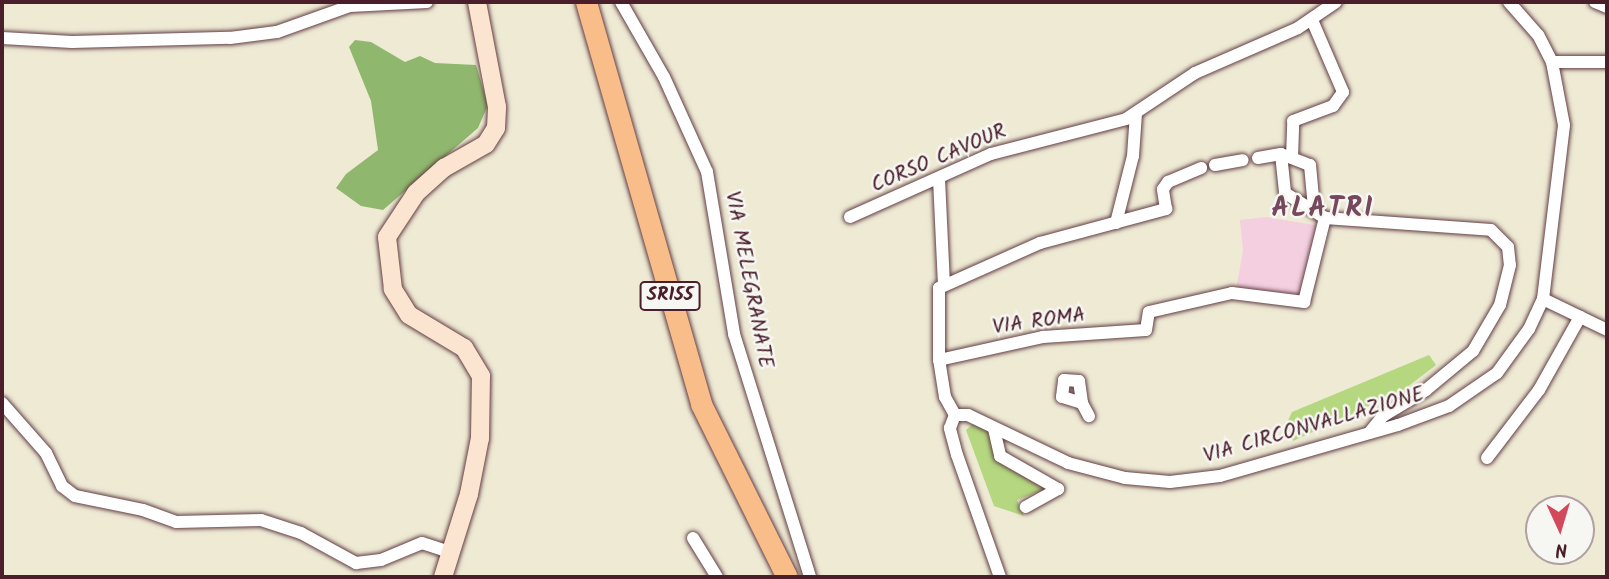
<!DOCTYPE html>
<html>
<head>
<meta charset="utf-8">
<style>
	body { margin:0 }
	#map { position:relative; width:1609px; height:579px; overflow:hidden; background:#eeead4; font-family:Kalam,sans-serif }
	div>[style] { position:absolute }
	.built>* { inset:0; background:#f3cfdf }
	.green>* { inset:0; background:#b4d77f }
	.forest>* { inset:0; background:#8fb86e }
	.roads { filter:drop-shadow(0 0 2px #633d44) drop-shadow(0 0 2px #633d44) }
	.street>* { height:12px; margin:-6px; padding:0 6px; transform-origin:6px; border-radius:6px; background:#fff }
	.secondary>* { height:18px; margin:-9px; padding:0 9px; transform-origin:9px; border-radius:9px; background:#fce5d0 }
	.primary>* { height:21px; margin:-10.5px; padding:0 10.5px; transform-origin:10.5px; border-radius:10.5px; background:#f8bd89 }
	span { translate:-50% -50%; white-space:nowrap; text-align:center; line-height:1.15; -webkit-text-stroke:5px #f6f6f2; paint-order:stroke }
	.shield-label span { padding:2px 5px; background:#f6f6f2; border:2px solid; border-radius:5px; -webkit-text-stroke-width:0 }
	.shield-label { font-size:19px; color:#4a1f2b; font-weight:700 }
	.street-label { font-size:21px; color:#4a1f2b }
	.district-label { font-size:28px; color:#76485b; font-weight:700; letter-spacing:2px }
	.frame { position:absolute; inset:0; border:4px solid #4a1f2b; pointer-events:none }
	.north { position:absolute; left:1525px; top:495px; width:70px; height:70px; box-sizing:border-box; background:#f6f6f2; border:2px solid #b1a0a2; border-radius:50%; rotate:176deg; font-size:19px; font-weight:700; line-height:28px; text-align:center; color:#4a1f2b }
	.north::after { content:''; display:block; margin:auto; width:24px; height:32px; background:#d1495b; clip-path:polygon(50% 0,100% 100%,50% 72%,0 100%) }
</style>
</head>
<body>
<div id="map">
	<div class="built">
		<i style="clip-path:polygon(1266px 217px,1321px 226px,1302px 300px,1236px 290px,1243px 251px,1240px 220px)"></i>
	</div>
	<div class="green">
		<i style="clip-path:polygon(1429px 355px,1436px 365px,1402px 391px,1293px 441px,1287px 423px,1292px 412px)"></i>
		<i style="clip-path:polygon(974px 423px,989px 431px,1004px 455px,1060px 483px,1017px 500px,1024px 516px,994px 506px,966px 430px)"></i>
	</div>
	<div class="forest">
		<i style="clip-path:polygon(355px 40px,371px 42px,405px 62px,420px 56px,435px 63px,476px 65px,488px 105px,478px 128px,383px 210px,361px 206px,336px 188px,346px 174px,378px 150px,371px 101px,349px 47px)"></i>
	</div>
	<div class="roads">
		<div class="street">
			<i style="left:621px;top:2px;width:86px;rotate:60.2deg"></i>
			<i style="left:664px;top:77px;width:104px;rotate:65.6deg"></i>
			<i style="left:707px;top:172px;width:164px;rotate:80.5deg"></i>
			<i style="left:734px;top:334px;width:255px;rotate:72.6deg"></i>
			<i style="left:1595px;top:2px;width:13px;rotate:23deg"></i>
			<i style="left:2px;top:38px;width:70px;rotate:3.3deg"></i>
			<i style="left:72px;top:42px;width:158px;rotate:-1.5deg"></i>
			<i style="left:230px;top:38px;width:47px;rotate:-7.3deg"></i>
			<i style="left:277px;top:32px;width:77px;rotate:-19.6deg"></i>
			<i style="left:350px;top:6px;width:77px;rotate:-3deg"></i>
			<i style="left:1552px;top:62px;width:55px"></i>
			<i style="left:1281px;top:154px;width:39px;rotate:84deg"></i>
			<i style="left:1285px;top:193px;width:47px;rotate:32deg"></i>
			<i style="left:1325px;top:218px;width:166px;rotate:4.1deg"></i>
			<i style="left:1491px;top:230px;width:24px;rotate:45deg"></i>
			<i style="left:1508px;top:247px;width:18px;rotate:84deg"></i>
			<i style="left:1510px;top:265px;width:41px;rotate:104deg"></i>
			<i style="left:1500px;top:305px;width:53px;rotate:120.4deg"></i>
			<i style="left:1473px;top:351px;width:61px;rotate:140.3deg"></i>
			<i style="left:1426px;top:390px;width:50px;rotate:148.8deg"></i>
			<i style="left:1383px;top:416px;width:22px;rotate:129deg"></i>
			<i style="left:1258px;top:158px;width:23px;rotate:-10deg"></i>
			<i style="left:1281px;top:154px;width:31px;rotate:21deg"></i>
			<i style="left:1310px;top:165px;width:43px;rotate:84.7deg"></i>
			<i style="left:1292px;top:158px;width:37px;rotate:-88deg"></i>
			<i style="left:1293px;top:121px;width:43px;rotate:-20.6deg"></i>
			<i style="left:1333px;top:106px;width:17px;rotate:-54deg"></i>
			<i style="left:1343px;top:92px;width:78px;rotate:-113.3deg"></i>
			<i style="left:1215px;top:165px;width:28px;rotate:-10deg"></i>
			<i style="left:939px;top:179px;width:106px;rotate:87.3deg"></i>
			<i style="left:850px;top:217px;width:154px;rotate:-24.1deg"></i>
			<i style="left:991px;top:154px;width:139px;rotate:-14.5deg"></i>
			<i style="left:1126px;top:119px;width:83px;rotate:-33.7deg"></i>
			<i style="left:1195px;top:73px;width:112px;rotate:-23.6deg"></i>
			<i style="left:1298px;top:28px;width:46px;rotate:-34.4deg"></i>
			<i style="left:1116px;top:223px;width:69px;rotate:-75.8deg"></i>
			<i style="left:1133px;top:156px;width:43px;rotate:-86deg"></i>
			<i style="left:1543px;top:299px;width:71px;rotate:25.8deg"></i>
			<i style="left:939px;top:360px;width:107px;rotate:-12.5deg"></i>
			<i style="left:1043px;top:337px;width:103px;rotate:-3.9deg"></i>
			<i style="left:1146px;top:330px;width:18px;rotate:-81deg"></i>
			<i style="left:1149px;top:312px;width:85px;rotate:-12.9deg"></i>
			<i style="left:1232px;top:293px;width:73px;rotate:7.1deg"></i>
			<i style="left:1304px;top:302px;width:87px;rotate:-76deg"></i>
			<i style="left:2px;top:403px;width:67px;rotate:48.7deg"></i>
			<i style="left:46px;top:453px;width:37px;rotate:64deg"></i>
			<i style="left:62px;top:486px;width:16px;rotate:38deg"></i>
			<i style="left:75px;top:496px;width:69px;rotate:11.6deg"></i>
			<i style="left:143px;top:510px;width:35px;rotate:20deg"></i>
			<i style="left:176px;top:522px;width:85px;rotate:-1.3deg"></i>
			<i style="left:261px;top:520px;width:42px;rotate:18deg"></i>
			<i style="left:301px;top:533px;width:63px;rotate:28.6deg"></i>
			<i style="left:356px;top:563px;width:25px;rotate:-7deg"></i>
			<i style="left:381px;top:560px;width:44px;rotate:-22.5deg"></i>
			<i style="left:422px;top:543px;width:29px;rotate:18deg"></i>
			<i style="left:1082px;top:403px;width:21px;rotate:-163deg"></i>
			<i style="left:1062px;top:397px;width:17px;rotate:-83deg"></i>
			<i style="left:1064px;top:380px;width:15px;rotate:4deg"></i>
			<i style="left:1079px;top:381px;width:22px;rotate:82deg"></i>
			<i style="left:1082px;top:403px;width:15px;rotate:62deg"></i>
			<i style="left:955px;top:415px;width:21px;rotate:-119deg"></i>
			<i style="left:945px;top:397px;width:37px;rotate:-99deg"></i>
			<i style="left:939px;top:360px;width:72px;rotate:-90deg"></i>
			<i style="left:939px;top:288px;width:111px;rotate:-24deg"></i>
			<i style="left:1040px;top:243px;width:131px;rotate:-15.1deg"></i>
			<i style="left:1166px;top:209px;width:20px;rotate:-99deg"></i>
			<i style="left:1163px;top:189px;width:9px;rotate:-54deg"></i>
			<i style="left:1168px;top:182px;width:36px;rotate:-23deg"></i>
			<i style="left:994px;top:429px;width:28px;rotate:77deg"></i>
			<i style="left:1000px;top:456px;width:67px;rotate:29.6deg"></i>
			<i style="left:1058px;top:489px;width:37px;rotate:151deg"></i>
			<i style="left:1487px;top:458px;width:86px;rotate:-52.6deg"></i>
			<i style="left:1539px;top:390px;width:84px;rotate:-60.7deg"></i>
			<i style="left:693px;top:538px;width:46px;rotate:58.4deg"></i>
			<i style="left:1000px;top:577px;width:129px;rotate:-109.4deg"></i>
			<i style="left:957px;top:455px;width:28px;rotate:-105deg"></i>
			<i style="left:950px;top:428px;width:14px;rotate:-69deg"></i>
			<i style="left:955px;top:415px;width:13px"></i>
			<i style="left:968px;top:415px;width:111px;rotate:25.6deg"></i>
			<i style="left:1068px;top:463px;width:59px;rotate:14.7deg"></i>
			<i style="left:1125px;top:478px;width:45px;rotate:5.1deg"></i>
			<i style="left:1170px;top:482px;width:50px;rotate:-6.8deg"></i>
			<i style="left:1220px;top:476px;width:185px;rotate:-16deg"></i>
			<i style="left:1398px;top:425px;width:54px;rotate:-20.4deg"></i>
			<i style="left:1449px;top:406px;width:58px;rotate:-34.5deg"></i>
			<i style="left:1497px;top:373px;width:54px;rotate:-54deg"></i>
			<i style="left:1529px;top:329px;width:33px;rotate:-65deg"></i>
			<i style="left:1543px;top:299px;width:175px;rotate:-83.1deg"></i>
			<i style="left:1564px;top:125px;width:64px;rotate:-100.8deg"></i>
			<i style="left:1552px;top:62px;width:30px;rotate:-117deg"></i>
			<i style="left:1538px;top:35px;width:44px;rotate:-131.3deg"></i>
		</div>
		<div class="secondary">
			<i style="left:443px;top:577px;width:87px;rotate:-72.6deg"></i>
			<i style="left:469px;top:494px;width:57px;rotate:-78.9deg"></i>
			<i style="left:480px;top:438px;width:62px;rotate:-89.1deg"></i>
			<i style="left:481px;top:376px;width:33px;rotate:-121deg"></i>
			<i style="left:464px;top:348px;width:64px;rotate:-149deg"></i>
			<i style="left:409px;top:315px;width:31px;rotate:-122deg"></i>
			<i style="left:393px;top:289px;width:52px;rotate:-96.6deg"></i>
			<i style="left:387px;top:237px;width:53px;rotate:-56.6deg"></i>
			<i style="left:416px;top:193px;width:38px;rotate:-42deg"></i>
			<i style="left:444px;top:168px;width:48px;rotate:-29.7deg"></i>
			<i style="left:486px;top:144px;width:19px;rotate:-58deg"></i>
			<i style="left:496px;top:128px;width:21px;rotate:-87deg"></i>
			<i style="left:497px;top:107px;width:107px;rotate:-100.8deg"></i>
		</div>
		<div class="primary">
			<i style="left:586px;top:2px;width:418px;rotate:74deg"></i>
			<i style="left:701px;top:404px;width:193px;rotate:63.6deg"></i>
		</div>
	</div>
	<div class="shield-label">
		<span style="left:670px;top:296px">SR155</span>
	</div>
	<div class="street-label">
		<span style="left:939px;top:159px;rotate:-23deg">CORSO CAVOUR</span>
		<span style="left:748px;top:280px;rotate:79deg">VIA MELEGRANATE</span>
		<span style="left:1039px;top:322px;rotate:-8deg">VIA ROMA</span>
		<span style="left:1314px;top:426px;rotate:-16deg">VIA CIRCONVALLAZIONE</span>
	</div>
	<div class="district-label">
		<span style="left:1323px;top:209px">ALATRI</span>
	</div>
	<div class="frame"></div>
	<div class="north">N</div>
</div>
</body>
</html>
